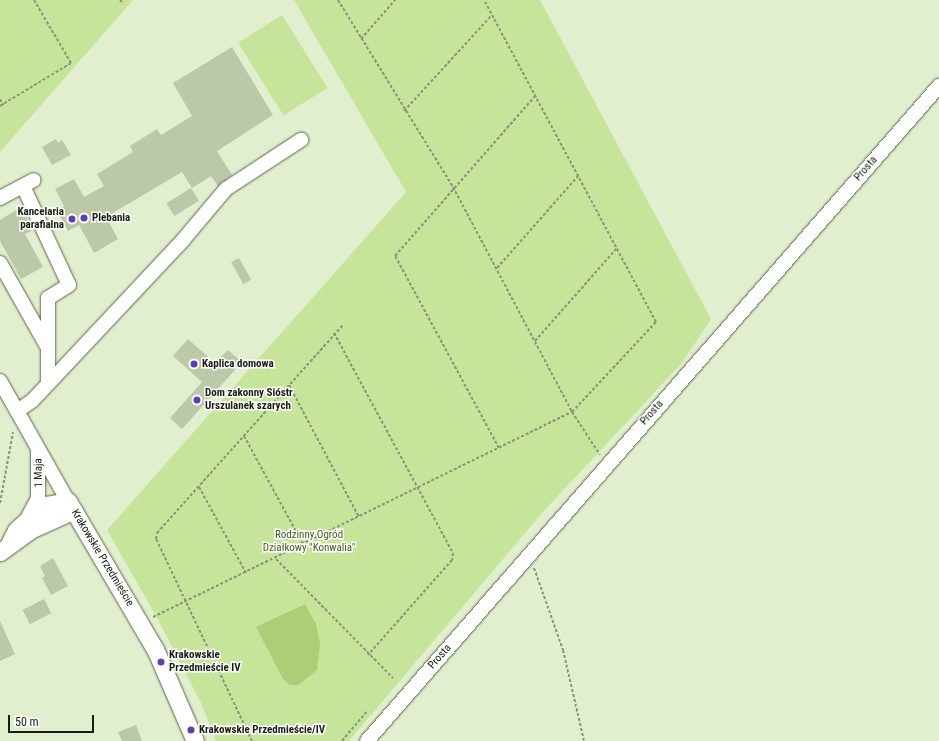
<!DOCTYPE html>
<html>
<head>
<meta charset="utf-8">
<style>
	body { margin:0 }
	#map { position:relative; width:939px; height:741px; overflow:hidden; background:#e1efce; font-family:"Roboto Condensed",sans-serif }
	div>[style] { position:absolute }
	.green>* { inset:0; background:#c6e59b; transform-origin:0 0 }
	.water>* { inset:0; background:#abce77 }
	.building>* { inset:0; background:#bbc9a9; transform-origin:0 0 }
	.path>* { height:2px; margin-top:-1px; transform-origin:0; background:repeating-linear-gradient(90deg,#8a947c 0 3px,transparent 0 5px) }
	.roads { filter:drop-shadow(0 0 1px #596548) drop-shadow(0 0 1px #596548) }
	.minor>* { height:14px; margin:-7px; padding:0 7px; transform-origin:7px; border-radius:7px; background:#fff }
	.major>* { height:17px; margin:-8.5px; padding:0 8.5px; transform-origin:8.5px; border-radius:8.5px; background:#fff }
	.dots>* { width:11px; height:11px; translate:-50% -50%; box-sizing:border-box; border:2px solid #fff; border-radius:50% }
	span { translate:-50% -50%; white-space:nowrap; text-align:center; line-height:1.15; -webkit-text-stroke:3px #fff; paint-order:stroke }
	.street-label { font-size:11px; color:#181d11 }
	.poi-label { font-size:11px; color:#181d11; font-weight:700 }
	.right { translate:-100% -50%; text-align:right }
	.left { translate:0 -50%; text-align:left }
	.park-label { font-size:11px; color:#445a1d }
	.scale { position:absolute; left:8px; top:715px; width:86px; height:18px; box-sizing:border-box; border:2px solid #181d11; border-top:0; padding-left:5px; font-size:12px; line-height:14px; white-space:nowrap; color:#181d11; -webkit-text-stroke:3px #fff; paint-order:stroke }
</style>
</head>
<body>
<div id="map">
	<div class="green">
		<i style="clip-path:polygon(0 0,133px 0,0 152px)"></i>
		<i style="clip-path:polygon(294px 0,540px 0,711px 319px,682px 363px,542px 513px,349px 741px,216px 741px,201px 703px,156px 616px,107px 530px,406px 192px)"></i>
		<i style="left:282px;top:15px;width:86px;height:52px;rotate:58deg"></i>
	</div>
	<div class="water">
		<i style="clip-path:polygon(305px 604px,316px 624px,320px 644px,317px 670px,298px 685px,290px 685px,283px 679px,256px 627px)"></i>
	</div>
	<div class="building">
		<i style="clip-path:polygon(232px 47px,273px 115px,217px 151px,232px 175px,218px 186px,211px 176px,192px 188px,182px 172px,106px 217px,118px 239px,94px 253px,79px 225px,68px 231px,57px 211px,64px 206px,55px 189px,74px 179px,84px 197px,104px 186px,97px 174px,133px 152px,130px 146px,157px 129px,161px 135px,192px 116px,173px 83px)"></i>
		<i style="clip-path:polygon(56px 139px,58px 143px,62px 140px,71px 155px,52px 165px,42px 147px)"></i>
		<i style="left:191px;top:188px;width:15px;height:29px;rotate:58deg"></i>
		<i style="clip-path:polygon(21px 207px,33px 230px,25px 234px,43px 267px,21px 279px,0 241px,0 220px)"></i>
		<i style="left:239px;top:258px;width:25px;height:9px;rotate:61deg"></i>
		<i style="clip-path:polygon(188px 339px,215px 363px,228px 350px,242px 362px,182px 429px,170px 418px,202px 382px,173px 356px)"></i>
		<i style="clip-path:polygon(53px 558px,68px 586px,51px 595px,42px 578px,45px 576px,40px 566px)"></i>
		<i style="left:44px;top:599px;width:16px;height:24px;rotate:63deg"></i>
		<i style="clip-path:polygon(0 621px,15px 654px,0 661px)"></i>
		<i style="clip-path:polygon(136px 725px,142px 741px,122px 741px,118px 732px)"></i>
	</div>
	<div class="path">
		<i style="left:120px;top:0;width:3px;rotate:45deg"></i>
		<i style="left:338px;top:0;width:220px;rotate:58.4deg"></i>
		<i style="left:453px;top:187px;width:255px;rotate:62.1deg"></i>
		<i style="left:572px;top:412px;width:51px;rotate:56.9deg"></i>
		<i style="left:361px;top:39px;width:52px;rotate:-48.9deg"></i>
		<i style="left:0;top:99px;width:7px;rotate:63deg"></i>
		<i style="left:0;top:106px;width:83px;rotate:-31.2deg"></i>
		<i style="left:71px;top:63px;width:73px;rotate:-120.4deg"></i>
		<i style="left:404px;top:111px;width:130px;rotate:-47.5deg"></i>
		<i style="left:497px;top:268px;width:123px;rotate:-48.6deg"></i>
		<i style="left:334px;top:333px;width:250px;rotate:61.6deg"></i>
		<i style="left:453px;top:553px;width:7px;rotate:98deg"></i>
		<i style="left:452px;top:560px;width:127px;rotate:131.5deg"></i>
		<i style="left:535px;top:341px;width:123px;rotate:-48.6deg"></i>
		<i style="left:289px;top:385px;width:149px;rotate:62.1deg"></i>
		<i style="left:244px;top:436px;width:123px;rotate:61.4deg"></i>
		<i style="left:499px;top:448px;width:218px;rotate:-118.4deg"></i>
		<i style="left:395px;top:256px;width:214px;rotate:-48.8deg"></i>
		<i style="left:199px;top:487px;width:98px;rotate:61.3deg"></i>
		<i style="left:0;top:503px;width:72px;rotate:-79.6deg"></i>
		<i style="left:276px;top:559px;width:167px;rotate:45.5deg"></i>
		<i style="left:534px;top:568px;width:87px;rotate:70.5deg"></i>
		<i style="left:563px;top:650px;width:93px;rotate:77deg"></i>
		<i style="left:153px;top:617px;width:466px;rotate:-26.1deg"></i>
		<i style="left:572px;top:412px;width:123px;rotate:-47deg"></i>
		<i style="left:656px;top:322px;width:365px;rotate:-118.1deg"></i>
		<i style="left:252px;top:741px;width:224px;rotate:-115.4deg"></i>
		<i style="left:156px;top:539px;width:6px;rotate:-81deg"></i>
		<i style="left:157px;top:533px;width:279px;rotate:-48.2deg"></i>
		<i style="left:342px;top:741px;width:40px;rotate:-50deg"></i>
	</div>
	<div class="roads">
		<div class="minor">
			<i style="left:23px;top:186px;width:109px;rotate:65.1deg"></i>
			<i style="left:69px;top:285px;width:25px;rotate:148deg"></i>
			<i style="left:48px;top:298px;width:85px;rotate:90deg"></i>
			<i style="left:0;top:198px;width:38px;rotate:-28deg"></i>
			<i style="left:0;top:263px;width:95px;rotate:60.5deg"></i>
			<i style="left:0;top:381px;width:138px;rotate:60.5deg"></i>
			<i style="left:17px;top:411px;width:18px;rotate:-34deg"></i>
			<i style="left:32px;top:401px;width:221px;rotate:-46.8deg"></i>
			<i style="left:183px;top:240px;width:67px;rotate:-49.9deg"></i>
			<i style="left:226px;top:189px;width:90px;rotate:-33.2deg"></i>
			<i style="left:28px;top:517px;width:21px;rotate:-62deg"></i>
			<i style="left:38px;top:498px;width:47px;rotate:-90deg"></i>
			<i style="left:367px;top:741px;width:870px;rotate:-48.87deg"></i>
		</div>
		<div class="major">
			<i style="left:10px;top:542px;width:13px;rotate:-63deg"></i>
			<i style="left:16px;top:530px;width:25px;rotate:-42deg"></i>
			<i style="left:35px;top:513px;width:13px;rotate:-39deg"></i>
			<i style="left:45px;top:505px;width:23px;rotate:-10deg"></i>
			<i style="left:68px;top:501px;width:172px;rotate:59.6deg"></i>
			<i style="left:155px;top:649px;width:100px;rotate:66.5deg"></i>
			<i style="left:0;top:552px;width:37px;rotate:-36deg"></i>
			<i style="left:30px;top:530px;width:48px;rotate:-24.4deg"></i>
		</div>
	</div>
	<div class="dots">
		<i style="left:84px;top:218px;background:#5e3eb7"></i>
		<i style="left:72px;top:219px;background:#5e3eb7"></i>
		<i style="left:194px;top:364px;background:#5e3eb7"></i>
		<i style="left:197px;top:400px;background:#5e3eb7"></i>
		<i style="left:161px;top:662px;background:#5e3eb7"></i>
		<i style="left:191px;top:730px;background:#5e3eb7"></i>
	</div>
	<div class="street-label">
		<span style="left:866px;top:169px;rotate:-49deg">Prosta</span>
		<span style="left:652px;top:413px;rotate:-49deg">Prosta</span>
		<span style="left:39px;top:473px;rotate:-91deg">1 Maja</span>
		<span style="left:102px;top:558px;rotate:59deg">Krakowskie Przedmieście</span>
		<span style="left:440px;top:657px;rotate:-49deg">Prosta</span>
	</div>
	<div class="poi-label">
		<span class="right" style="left:64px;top:219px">Kancelaria<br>parafialna</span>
		<span class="left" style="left:92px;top:218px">Plebania</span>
		<span class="left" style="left:202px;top:364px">Kaplica domowa</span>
		<span class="left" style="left:205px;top:400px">Dom zakonny Sióstr<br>Urszulanek szarych</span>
		<span class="left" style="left:169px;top:662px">Krakowskie<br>Przedmieście IV</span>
		<span class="left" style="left:199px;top:730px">Krakowskie Przedmieście/IV</span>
	</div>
	<div class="park-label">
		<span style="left:309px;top:542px">Rodzinny Ogród<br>Działkowy "Konwalia"</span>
	</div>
	<div class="scale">50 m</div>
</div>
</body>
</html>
